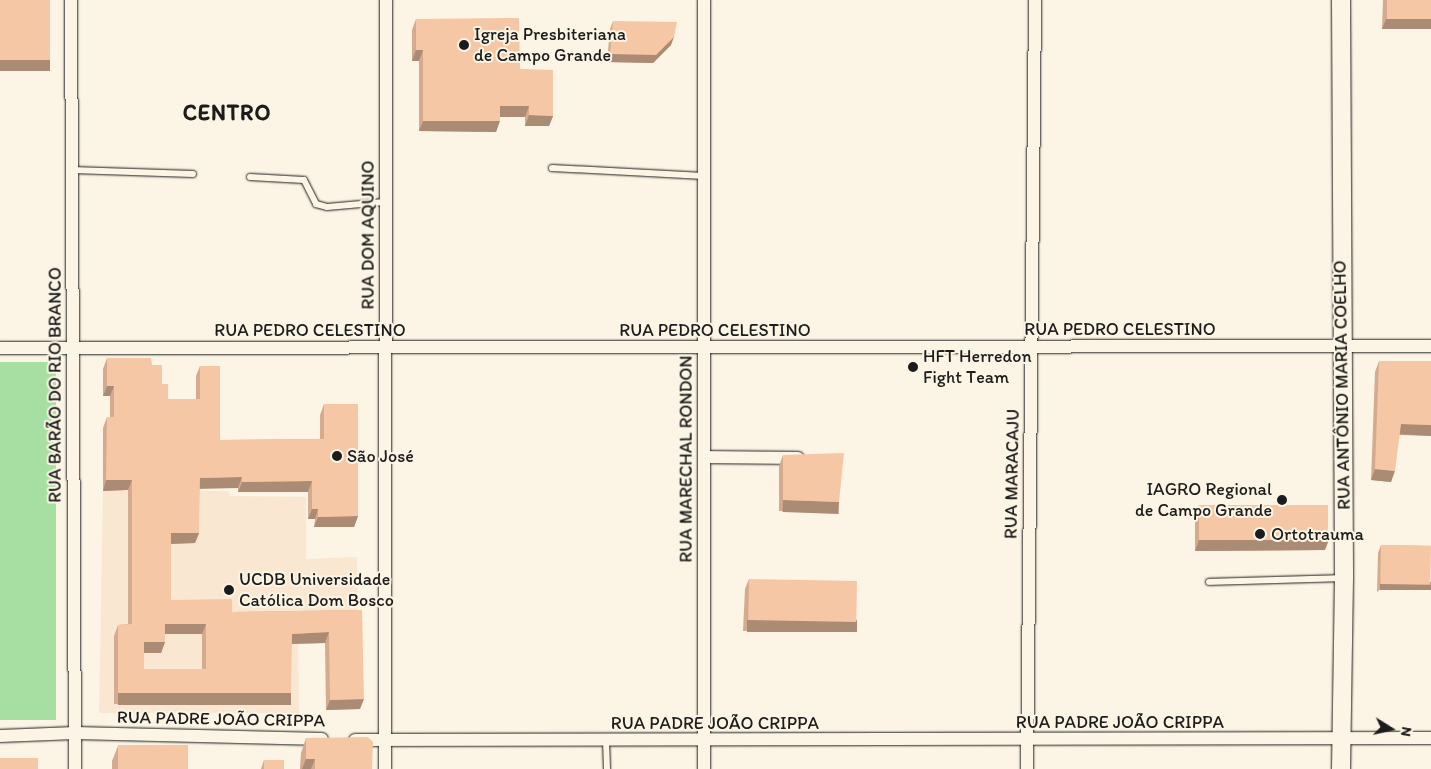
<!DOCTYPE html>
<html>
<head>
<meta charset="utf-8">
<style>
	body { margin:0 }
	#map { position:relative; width:1431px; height:769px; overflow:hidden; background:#fcf5e5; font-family:Itim,sans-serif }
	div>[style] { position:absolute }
	.built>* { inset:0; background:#fae7d2 }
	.green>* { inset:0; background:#a7dfa3; transform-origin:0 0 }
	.roads { filter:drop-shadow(0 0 1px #1c1c1c) drop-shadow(0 0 1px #1c1c1c) }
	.lane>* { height:6px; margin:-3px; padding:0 3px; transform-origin:3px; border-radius:3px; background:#fcf5e5 }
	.street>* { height:12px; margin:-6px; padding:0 6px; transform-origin:6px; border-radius:6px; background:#fcf5e5 }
	.secondary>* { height:18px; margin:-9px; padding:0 9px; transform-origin:9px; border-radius:9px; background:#fcf5e5 }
	.wall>* { inset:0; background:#d4ab8e }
	.shaded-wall>* { inset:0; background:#ac8b74; transform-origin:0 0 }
	.building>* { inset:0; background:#f6c7a5; transform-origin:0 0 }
	.dots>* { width:14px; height:14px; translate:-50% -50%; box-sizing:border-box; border:2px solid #fcf5e5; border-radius:50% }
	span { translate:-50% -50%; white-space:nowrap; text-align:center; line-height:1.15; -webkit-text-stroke:4px #fcf5e5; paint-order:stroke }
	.poi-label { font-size:18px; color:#1c1c1c }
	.left { translate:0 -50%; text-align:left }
	.right { translate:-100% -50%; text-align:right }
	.street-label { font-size:18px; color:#1c1c1c }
	.district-label { font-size:22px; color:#1c1c1c; font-weight:700; letter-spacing:1px }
	.north { position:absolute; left:1366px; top:704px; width:50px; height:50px; -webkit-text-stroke:4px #fcf5e5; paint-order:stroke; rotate:100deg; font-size:14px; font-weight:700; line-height:20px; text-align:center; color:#1c1c1c }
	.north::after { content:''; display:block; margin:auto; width:18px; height:22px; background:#1c1c1c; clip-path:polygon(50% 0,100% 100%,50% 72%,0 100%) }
</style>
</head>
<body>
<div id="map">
	<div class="built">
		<i style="clip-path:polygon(103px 491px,229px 491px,230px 496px,306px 497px,306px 559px,357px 557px,358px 621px,298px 623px,299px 713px,99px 713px)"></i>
	</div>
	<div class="green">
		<i style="left:56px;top:362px;width:358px;height:56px;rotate:90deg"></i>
	</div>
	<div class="roads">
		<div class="lane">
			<i style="left:552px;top:168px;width:152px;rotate:3deg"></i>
			<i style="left:72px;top:170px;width:121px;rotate:1.9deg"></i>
			<i style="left:250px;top:177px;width:54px;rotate:3.2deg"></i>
			<i style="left:304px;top:180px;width:27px;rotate:63deg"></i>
			<i style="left:316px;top:204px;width:11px;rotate:15deg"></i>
			<i style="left:327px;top:207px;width:57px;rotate:-5deg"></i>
			<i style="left:1209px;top:582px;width:134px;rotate:-1.7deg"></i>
			<i style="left:606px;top:740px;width:29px;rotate:88deg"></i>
		</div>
		<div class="street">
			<i style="left:71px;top:0;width:769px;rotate:89.7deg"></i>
			<i style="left:0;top:348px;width:1431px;rotate:-0.08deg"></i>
			<i style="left:704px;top:457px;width:94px;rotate:0.6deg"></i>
			<i style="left:0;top:736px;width:75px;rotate:-2.3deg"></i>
			<i style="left:75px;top:733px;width:247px;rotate:1.4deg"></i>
			<i style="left:355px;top:740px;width:1076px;rotate:-0.11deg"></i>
			<i style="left:385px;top:769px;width:769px;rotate:-89.93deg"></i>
			<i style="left:704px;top:769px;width:769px;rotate:-90deg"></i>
			<i style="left:1027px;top:769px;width:769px;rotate:-89.4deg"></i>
		</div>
		<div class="secondary">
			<i style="left:1341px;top:0;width:578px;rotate:89.7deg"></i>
			<i style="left:1344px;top:578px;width:191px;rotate:90.9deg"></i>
		</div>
	</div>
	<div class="wall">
		<i style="clip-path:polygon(1383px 0,1431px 0,1382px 29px)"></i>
		<i style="clip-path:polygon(416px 19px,520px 69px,553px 116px,549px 126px,525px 126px,525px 117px,500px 117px,496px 132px,419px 131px,419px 61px,412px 61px,412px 30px)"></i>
		<i style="clip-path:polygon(613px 21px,671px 45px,653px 63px,607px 62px,610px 29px)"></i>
		<i style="clip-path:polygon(evenodd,107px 358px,152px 365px,162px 384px,168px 399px,196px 399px,196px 376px,200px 366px,220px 440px,320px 439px,320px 415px,324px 404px,358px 516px,354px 527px,314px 527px,315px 519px,308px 519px,308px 492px,238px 492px,238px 488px,199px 488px,199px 533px,195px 543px,171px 544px,171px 600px,232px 612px,362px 610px,360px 709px,326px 710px,325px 643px,291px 644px,287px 703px,114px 704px,114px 636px,118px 625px,128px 624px,128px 490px,103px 491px,103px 428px,107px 417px,110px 417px,110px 396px,103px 396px,103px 369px,107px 358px,165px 634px,202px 634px,202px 669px,144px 669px,144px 653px,161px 653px,165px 642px,165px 634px)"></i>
		<i style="clip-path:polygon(1379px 361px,1431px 361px,1431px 436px,1399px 435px,1391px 482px,1371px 480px,1375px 372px)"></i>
		<i style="clip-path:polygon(783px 455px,839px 502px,835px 513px,779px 511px,779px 466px)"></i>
		<i style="clip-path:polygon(1199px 505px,1325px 550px,1195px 551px,1195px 516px)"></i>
		<i style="clip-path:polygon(1381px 545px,1431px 546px,1377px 592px,1378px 553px)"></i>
		<i style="clip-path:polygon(749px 579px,857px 620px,853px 631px,743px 631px,745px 589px)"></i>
		<i style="clip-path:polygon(306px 738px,372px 769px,300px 769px,301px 753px)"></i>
		<i style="clip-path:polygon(118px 746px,188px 769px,112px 769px,112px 761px)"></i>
		<i style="clip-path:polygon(264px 760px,284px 769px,261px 769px)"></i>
	</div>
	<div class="shaded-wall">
		<i style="clip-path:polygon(1431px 18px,1431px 29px,1382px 29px,1386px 19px)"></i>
		<i style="clip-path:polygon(674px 37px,671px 45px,653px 63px,607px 62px,610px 54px)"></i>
		<i style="clip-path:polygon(416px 50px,423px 50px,419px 61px,412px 61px)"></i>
		<i style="left:0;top:60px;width:50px;height:11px"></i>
		<i style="clip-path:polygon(500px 106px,529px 106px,525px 117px,496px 117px)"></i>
		<i style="clip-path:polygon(529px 115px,553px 116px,549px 126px,525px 126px)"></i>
		<i style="clip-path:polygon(423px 121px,500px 121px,496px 132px,419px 131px)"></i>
		<i style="clip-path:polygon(107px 386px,114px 386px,110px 396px,103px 396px)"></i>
		<i style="clip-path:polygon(1401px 424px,1431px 425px,1431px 436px,1397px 434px)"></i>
		<i style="clip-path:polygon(1375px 469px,1395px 471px,1391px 482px,1371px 480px)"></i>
		<i style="clip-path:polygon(242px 477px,238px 488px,196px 489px,200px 478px)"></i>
		<i style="clip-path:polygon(106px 480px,132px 480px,128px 490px,103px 491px)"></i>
		<i style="clip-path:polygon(312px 481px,308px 492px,238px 492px,242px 482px)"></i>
		<i style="left:783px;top:500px;width:56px;height:12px;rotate:2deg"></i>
		<i style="clip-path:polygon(312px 509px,318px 509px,315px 519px,308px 519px)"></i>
		<i style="clip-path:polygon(358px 516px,354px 527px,314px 527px,318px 517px)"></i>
		<i style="clip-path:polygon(171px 533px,199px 533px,195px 543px,167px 544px)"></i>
		<i style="clip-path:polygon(1199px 540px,1329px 540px,1325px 550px,1195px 551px)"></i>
		<i style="left:1431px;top:582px;width:8px;height:51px;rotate:90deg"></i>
		<i style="left:747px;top:620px;width:110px;height:12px"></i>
		<i style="clip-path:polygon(165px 624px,206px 624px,202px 634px,161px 634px)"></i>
		<i style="clip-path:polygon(329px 632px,325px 643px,288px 644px,292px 634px)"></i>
		<i style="clip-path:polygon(144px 642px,165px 642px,161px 653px,140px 653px)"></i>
		<i style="left:118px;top:693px;width:173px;height:12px"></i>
		<i style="clip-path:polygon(364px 699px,360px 709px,326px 710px,330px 700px)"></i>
		<i style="clip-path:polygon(306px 759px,315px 759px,311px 769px,302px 769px)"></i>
	</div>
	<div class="building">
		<i style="left:0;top:0;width:50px;height:60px"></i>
		<i style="left:1387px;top:0;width:44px;height:19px"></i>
		<i style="clip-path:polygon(519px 18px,520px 69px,553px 70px,553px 116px,529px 115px,529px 106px,500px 106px,500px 121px,423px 121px,423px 50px,416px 50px,416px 19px)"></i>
		<i style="clip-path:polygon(613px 21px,677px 22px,674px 37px,656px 55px,610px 54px)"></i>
		<i style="clip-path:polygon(evenodd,107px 358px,151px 358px,152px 365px,162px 365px,162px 384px,168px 384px,168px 399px,200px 399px,200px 366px,220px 366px,220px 440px,324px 439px,324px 404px,358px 404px,358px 516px,318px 517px,318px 509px,312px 509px,312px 481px,242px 482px,242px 477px,200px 478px,199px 533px,171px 533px,171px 600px,232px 599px,232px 612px,362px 610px,364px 699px,330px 700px,329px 632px,292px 634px,291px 693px,118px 693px,118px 625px,132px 624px,132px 480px,106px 480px,107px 417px,114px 417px,114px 386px,107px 386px,107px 358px,165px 624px,206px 624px,206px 669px,144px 669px,144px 642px,165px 642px,165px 624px)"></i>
		<i style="clip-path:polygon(1379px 361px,1431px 361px,1431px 425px,1401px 424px,1395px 471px,1375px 469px)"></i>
		<i style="clip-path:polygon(844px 453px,839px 502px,783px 500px,783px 455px)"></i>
		<i style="left:1199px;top:505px;width:129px;height:35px"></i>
		<i style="left:1381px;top:545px;width:50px;height:39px;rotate:1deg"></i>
		<i style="left:749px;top:579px;width:108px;height:41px;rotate:1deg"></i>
		<i style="clip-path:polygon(368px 737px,373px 742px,372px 769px,315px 769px,315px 759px,306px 759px,306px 738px)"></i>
		<i style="left:188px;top:745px;width:24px;height:70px;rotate:90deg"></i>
		<i style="left:0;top:758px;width:38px;height:11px"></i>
		<i style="left:264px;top:760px;width:20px;height:9px"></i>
	</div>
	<div class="dots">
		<i style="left:464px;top:45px;background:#1c1c1c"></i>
		<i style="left:913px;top:367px;background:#1c1c1c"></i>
		<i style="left:337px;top:456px;background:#1c1c1c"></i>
		<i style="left:1282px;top:500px;background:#1c1c1c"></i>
		<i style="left:1260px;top:534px;background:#1c1c1c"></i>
		<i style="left:229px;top:590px;background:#1c1c1c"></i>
	</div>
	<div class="poi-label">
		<span class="left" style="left:474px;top:45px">Igreja Presbiteriana<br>de Campo Grande</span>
		<span class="left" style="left:923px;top:367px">HFT Herredon<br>Fight Team</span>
		<span class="left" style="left:347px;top:456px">São José</span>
		<span class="right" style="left:1272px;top:500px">IAGRO Regional<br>de Campo Grande</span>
		<span class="left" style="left:1271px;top:534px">Ortotrauma</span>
		<span class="left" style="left:239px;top:590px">UCDB Universidade<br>Católica Dom Bosco</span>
	</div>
	<div class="street-label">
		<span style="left:368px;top:235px;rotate:-90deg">RUA DOM AQUINO</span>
		<span style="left:1120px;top:329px">RUA PEDRO CELESTINO</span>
		<span style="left:310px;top:330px">RUA PEDRO CELESTINO</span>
		<span style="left:715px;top:330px">RUA PEDRO CELESTINO</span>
		<span style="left:55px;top:385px;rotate:-90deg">RUA BARÃO DO RIO BRANCO</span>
		<span style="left:1342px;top:385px;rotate:-91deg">RUA ANTÔNIO MARIA COELHO</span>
		<span style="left:686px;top:459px;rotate:-90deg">RUA MARECHAL RONDON</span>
		<span style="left:1012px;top:474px;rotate:-89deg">RUA MARACAJU</span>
		<span style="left:221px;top:719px;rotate:1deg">RUA PADRE JOÃO CRIPPA</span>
		<span style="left:1120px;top:722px">RUA PADRE JOÃO CRIPPA</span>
		<span style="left:715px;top:723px">RUA PADRE JOÃO CRIPPA</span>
	</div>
	<div class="district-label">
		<span style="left:227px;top:113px">CENTRO</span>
	</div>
	<div class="north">N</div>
</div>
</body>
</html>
